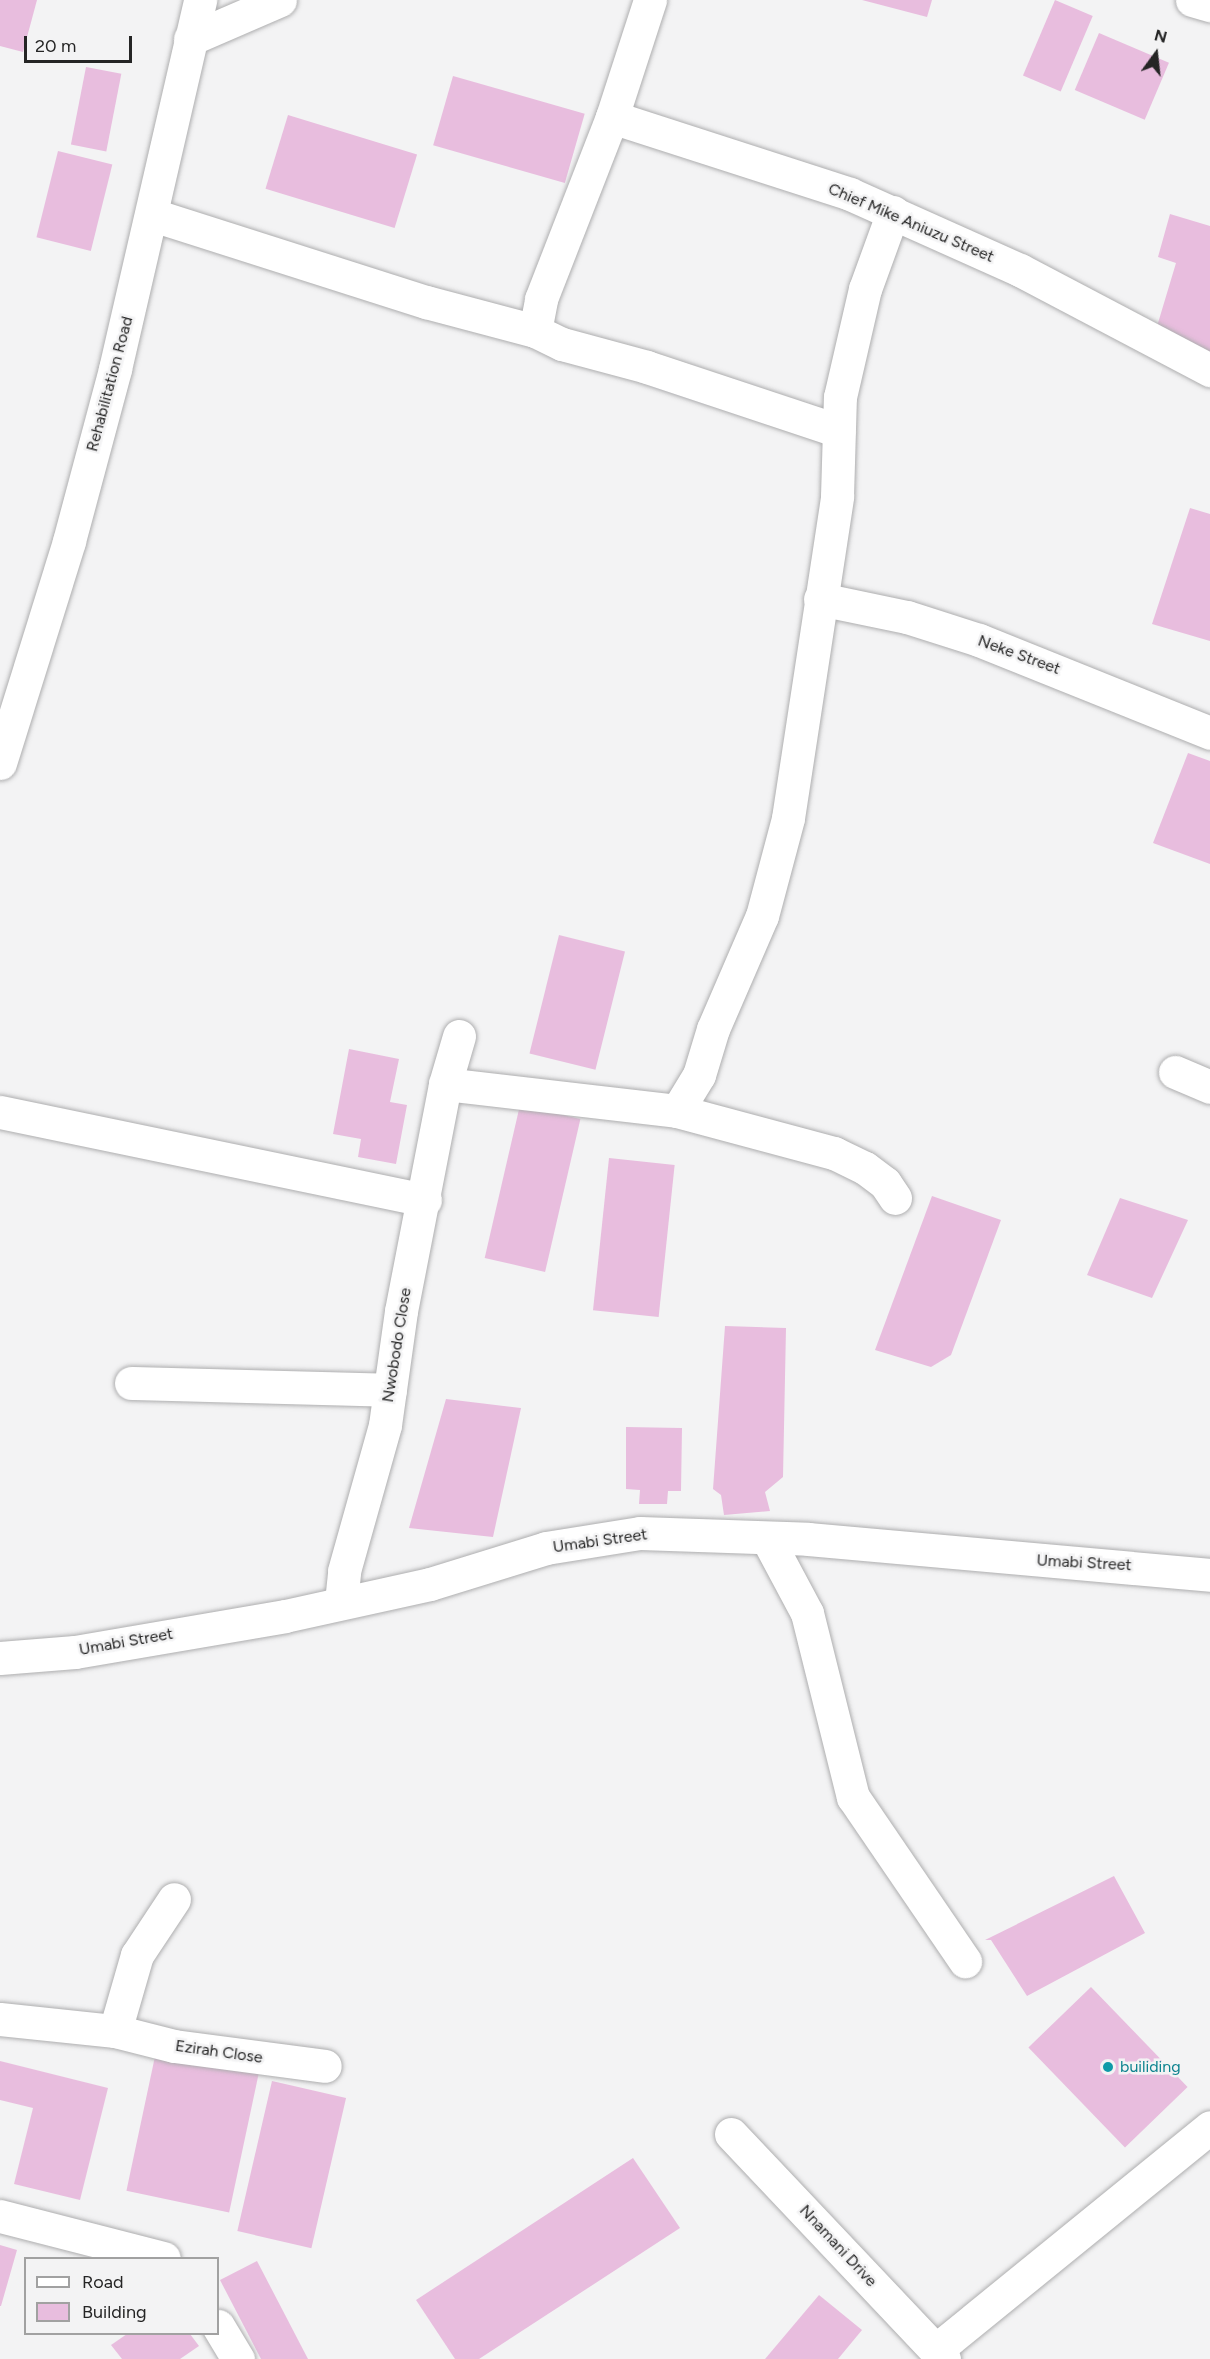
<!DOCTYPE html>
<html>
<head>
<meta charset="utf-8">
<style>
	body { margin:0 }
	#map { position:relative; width:1210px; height:2359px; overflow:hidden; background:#f3f3f4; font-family:Figtree,sans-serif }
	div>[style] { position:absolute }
	.building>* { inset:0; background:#e8bdde; transform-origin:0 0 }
	.roads { filter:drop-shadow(0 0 2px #aeaeaf) drop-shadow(0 0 2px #aeaeaf) }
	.street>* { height:33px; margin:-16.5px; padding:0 16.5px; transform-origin:16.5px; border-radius:16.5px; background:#fff }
	.secondary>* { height:33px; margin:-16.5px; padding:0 16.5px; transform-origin:16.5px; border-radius:16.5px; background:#fff }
	.dots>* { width:16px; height:16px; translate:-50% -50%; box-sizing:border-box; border:3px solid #f3f3f4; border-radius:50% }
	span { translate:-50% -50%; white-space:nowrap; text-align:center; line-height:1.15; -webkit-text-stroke:5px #f3f3f4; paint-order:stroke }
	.street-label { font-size:16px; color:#252525 }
	.culture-label { font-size:16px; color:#0d838f }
	.left { translate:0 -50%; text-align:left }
	.legend { position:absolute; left:24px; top:2257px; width:195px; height:78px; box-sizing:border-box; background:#f3f3f4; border:2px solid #a1a1a1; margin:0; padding:8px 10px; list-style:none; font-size:18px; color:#252525 }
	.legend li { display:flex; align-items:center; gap:12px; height:30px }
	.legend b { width:30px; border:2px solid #a1a1a1 }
	.north { position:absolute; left:1126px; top:24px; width:60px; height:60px; -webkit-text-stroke:4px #f3f3f4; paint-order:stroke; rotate:15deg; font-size:16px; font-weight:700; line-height:24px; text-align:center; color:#252525 }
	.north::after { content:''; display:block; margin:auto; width:21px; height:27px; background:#252525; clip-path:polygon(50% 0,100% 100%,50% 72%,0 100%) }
	.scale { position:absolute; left:24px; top:36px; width:108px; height:27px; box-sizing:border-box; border:3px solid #252525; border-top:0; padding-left:8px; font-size:18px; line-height:21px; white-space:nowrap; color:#252525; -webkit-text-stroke:4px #f3f3f4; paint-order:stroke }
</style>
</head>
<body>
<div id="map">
	<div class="building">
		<i style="clip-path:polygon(0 0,37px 0,23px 52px,0 46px)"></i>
		<i style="clip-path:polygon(862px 0,932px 0,927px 17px)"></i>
		<i style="left:1055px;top:0;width:41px;height:82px;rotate:23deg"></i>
		<i style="left:1099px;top:33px;width:76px;height:62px;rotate:23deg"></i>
		<i style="left:86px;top:67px;width:36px;height:79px;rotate:11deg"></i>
		<i style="left:453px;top:76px;width:137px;height:72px;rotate:16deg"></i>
		<i style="left:288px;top:115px;width:135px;height:77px;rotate:17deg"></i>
		<i style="left:58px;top:151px;width:56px;height:89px;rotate:14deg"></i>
		<i style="clip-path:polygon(1170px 214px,1210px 226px,1210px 352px,1155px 333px,1176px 263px,1158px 257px)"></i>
		<i style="clip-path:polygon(1190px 508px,1210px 514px,1210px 641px,1152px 624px)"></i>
		<i style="clip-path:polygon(1188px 753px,1210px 761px,1210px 864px,1153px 843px)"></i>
		<i style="left:559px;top:935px;width:68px;height:122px;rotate:14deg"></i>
		<i style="clip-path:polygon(349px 1049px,399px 1059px,390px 1102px,407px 1105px,396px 1164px,358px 1157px,361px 1139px,333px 1134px)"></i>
		<i style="left:520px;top:1105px;width:62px;height:157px;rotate:13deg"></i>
		<i style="left:609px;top:1158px;width:66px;height:153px;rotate:6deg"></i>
		<i style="clip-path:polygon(932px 1196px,1001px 1220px,951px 1355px,931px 1367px,875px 1350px)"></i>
		<i style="clip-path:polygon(1120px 1198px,1188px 1220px,1152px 1298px,1087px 1275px)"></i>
		<i style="clip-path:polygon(725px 1326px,786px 1328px,783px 1477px,765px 1492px,770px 1511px,724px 1515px,721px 1495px,713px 1489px)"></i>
		<i style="clip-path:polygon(446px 1399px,521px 1408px,493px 1537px,409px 1528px)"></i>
		<i style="clip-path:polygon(626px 1427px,682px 1428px,681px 1491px,668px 1491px,667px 1504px,639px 1504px,640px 1490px,626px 1489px)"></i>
		<i style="clip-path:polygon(1114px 1876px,1145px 1933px,1027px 1996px,991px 1940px,985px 1940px)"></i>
		<i style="left:1091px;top:1987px;width:139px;height:87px;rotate:46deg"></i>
		<i style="left:157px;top:2047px;width:105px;height:147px;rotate:12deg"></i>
		<i style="clip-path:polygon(0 2061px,108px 2088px,80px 2200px,14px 2184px,33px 2108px,0 2100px)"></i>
		<i style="left:272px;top:2081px;width:76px;height:154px;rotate:13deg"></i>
		<i style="clip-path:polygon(633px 2158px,680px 2228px,479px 2359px,455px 2359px,416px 2300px)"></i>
		<i style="clip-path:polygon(0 2245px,17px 2250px,1px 2306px,0 2306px)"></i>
		<i style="clip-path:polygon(257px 2261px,308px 2359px,261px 2359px,220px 2280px)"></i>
		<i style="clip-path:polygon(819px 2295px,862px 2330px,838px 2359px,765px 2359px)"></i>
		<i style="clip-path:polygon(127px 2334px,190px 2334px,199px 2346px,180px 2359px,122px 2359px,111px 2345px)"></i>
	</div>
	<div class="roads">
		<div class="street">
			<i style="left:1192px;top:0;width:19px;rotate:16deg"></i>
			<i style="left:190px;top:39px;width:98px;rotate:-23.4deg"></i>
			<i style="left:612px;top:117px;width:250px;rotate:17.9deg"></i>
			<i style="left:850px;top:194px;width:186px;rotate:24.1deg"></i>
			<i style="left:1020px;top:270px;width:215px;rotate:27.8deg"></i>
			<i style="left:153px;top:215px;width:287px;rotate:17.7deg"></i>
			<i style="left:426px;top:302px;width:113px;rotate:14.9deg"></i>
			<i style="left:535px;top:331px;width:30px;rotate:26deg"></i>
			<i style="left:562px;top:344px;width:88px;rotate:15.1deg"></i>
			<i style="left:647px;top:367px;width:202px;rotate:18.4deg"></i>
			<i style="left:535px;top:331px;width:33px;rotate:-79deg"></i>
			<i style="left:541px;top:299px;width:195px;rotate:-68.7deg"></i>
			<i style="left:612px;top:117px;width:123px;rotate:-72deg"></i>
			<i style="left:820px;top:599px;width:89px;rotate:11.7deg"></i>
			<i style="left:907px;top:617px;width:76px;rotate:17.7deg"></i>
			<i style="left:979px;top:640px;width:249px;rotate:21.9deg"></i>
			<i style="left:1175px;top:1072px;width:38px;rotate:23deg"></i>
			<i style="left:445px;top:1084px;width:234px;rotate:6.6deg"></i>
			<i style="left:677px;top:1111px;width:163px;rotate:15deg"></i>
			<i style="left:834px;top:1153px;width:34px;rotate:26deg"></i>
			<i style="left:865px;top:1168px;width:25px;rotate:37deg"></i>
			<i style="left:885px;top:1183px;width:18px;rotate:56deg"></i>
			<i style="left:677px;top:1111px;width:42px;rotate:-58.6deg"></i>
			<i style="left:699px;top:1075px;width:48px;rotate:-73.1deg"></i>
			<i style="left:713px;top:1029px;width:123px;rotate:-66.6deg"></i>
			<i style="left:762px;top:916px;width:101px;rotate:-75.1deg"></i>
			<i style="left:788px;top:818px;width:326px;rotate:-81.3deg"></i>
			<i style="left:837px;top:496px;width:99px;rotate:-88.3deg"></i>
			<i style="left:840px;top:397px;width:111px;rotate:-77deg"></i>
			<i style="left:865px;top:289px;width:82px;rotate:-70deg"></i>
			<i style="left:0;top:1112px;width:434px;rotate:11.7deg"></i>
			<i style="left:131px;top:1383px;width:259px;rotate:1.5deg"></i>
			<i style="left:768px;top:1540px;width:83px;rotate:61.9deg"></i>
			<i style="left:807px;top:1613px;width:190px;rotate:76deg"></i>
			<i style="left:853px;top:1797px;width:199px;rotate:55.7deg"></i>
			<i style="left:341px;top:1602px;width:31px;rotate:-84deg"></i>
			<i style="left:344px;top:1571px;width:152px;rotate:-74.3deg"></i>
			<i style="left:385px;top:1425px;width:115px;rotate:-82deg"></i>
			<i style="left:401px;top:1311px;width:231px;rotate:-79deg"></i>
			<i style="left:445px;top:1084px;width:50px;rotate:-73.7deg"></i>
			<i style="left:0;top:1658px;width:75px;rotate:-4.6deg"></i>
			<i style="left:75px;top:1652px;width:213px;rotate:-9.7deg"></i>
			<i style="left:285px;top:1616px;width:148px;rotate:-12.4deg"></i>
			<i style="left:430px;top:1584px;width:121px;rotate:-17.2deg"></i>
			<i style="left:546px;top:1548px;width:95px;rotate:-9.1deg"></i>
			<i style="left:640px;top:1533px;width:168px;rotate:2deg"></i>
			<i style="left:808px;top:1539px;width:404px;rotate:5.1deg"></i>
			<i style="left:0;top:2019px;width:116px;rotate:6deg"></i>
			<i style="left:115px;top:2031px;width:61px;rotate:14.3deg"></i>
			<i style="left:174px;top:2046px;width:152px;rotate:7.5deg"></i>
			<i style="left:115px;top:2031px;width:79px;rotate:-73.9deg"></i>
			<i style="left:137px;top:1955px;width:67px;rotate:-56.5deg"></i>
			<i style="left:731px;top:2134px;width:310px;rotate:46.6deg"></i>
			<i style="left:0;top:2216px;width:169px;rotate:14.4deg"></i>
			<i style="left:218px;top:2326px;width:39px;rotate:59deg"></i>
			<i style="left:936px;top:2350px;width:353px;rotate:-39.1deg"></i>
		</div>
		<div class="secondary">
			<i style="left:0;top:763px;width:232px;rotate:-72.7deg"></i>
			<i style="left:69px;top:541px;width:178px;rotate:-75deg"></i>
			<i style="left:115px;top:369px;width:379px;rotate:-77deg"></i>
		</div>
	</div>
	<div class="dots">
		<i style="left:1108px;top:2067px;background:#0f9aa8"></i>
	</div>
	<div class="street-label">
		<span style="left:911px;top:223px;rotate:23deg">Chief Mike Aniuzu Street</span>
		<span style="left:110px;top:384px;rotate:-75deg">Rehabilitation Road</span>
		<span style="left:1019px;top:655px;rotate:20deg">Neke Street</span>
		<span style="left:397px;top:1345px;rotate:-81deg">Nwobodo Close</span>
		<span style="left:600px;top:1541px;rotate:-8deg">Umabi Street</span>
		<span style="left:1084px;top:1563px;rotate:3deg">Umabi Street</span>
		<span style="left:126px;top:1642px;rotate:-10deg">Umabi Street</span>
		<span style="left:219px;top:2052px;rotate:8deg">Ezirah Close</span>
		<span style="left:838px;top:2246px;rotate:47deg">Nnamani Drive</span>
	</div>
	<div class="culture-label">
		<span class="left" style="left:1120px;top:2067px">builiding</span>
	</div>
	<ul class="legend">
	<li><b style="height:8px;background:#fff"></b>Road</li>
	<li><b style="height:16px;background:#e8bdde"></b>Building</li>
	</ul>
	<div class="north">N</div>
	<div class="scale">20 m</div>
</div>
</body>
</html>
